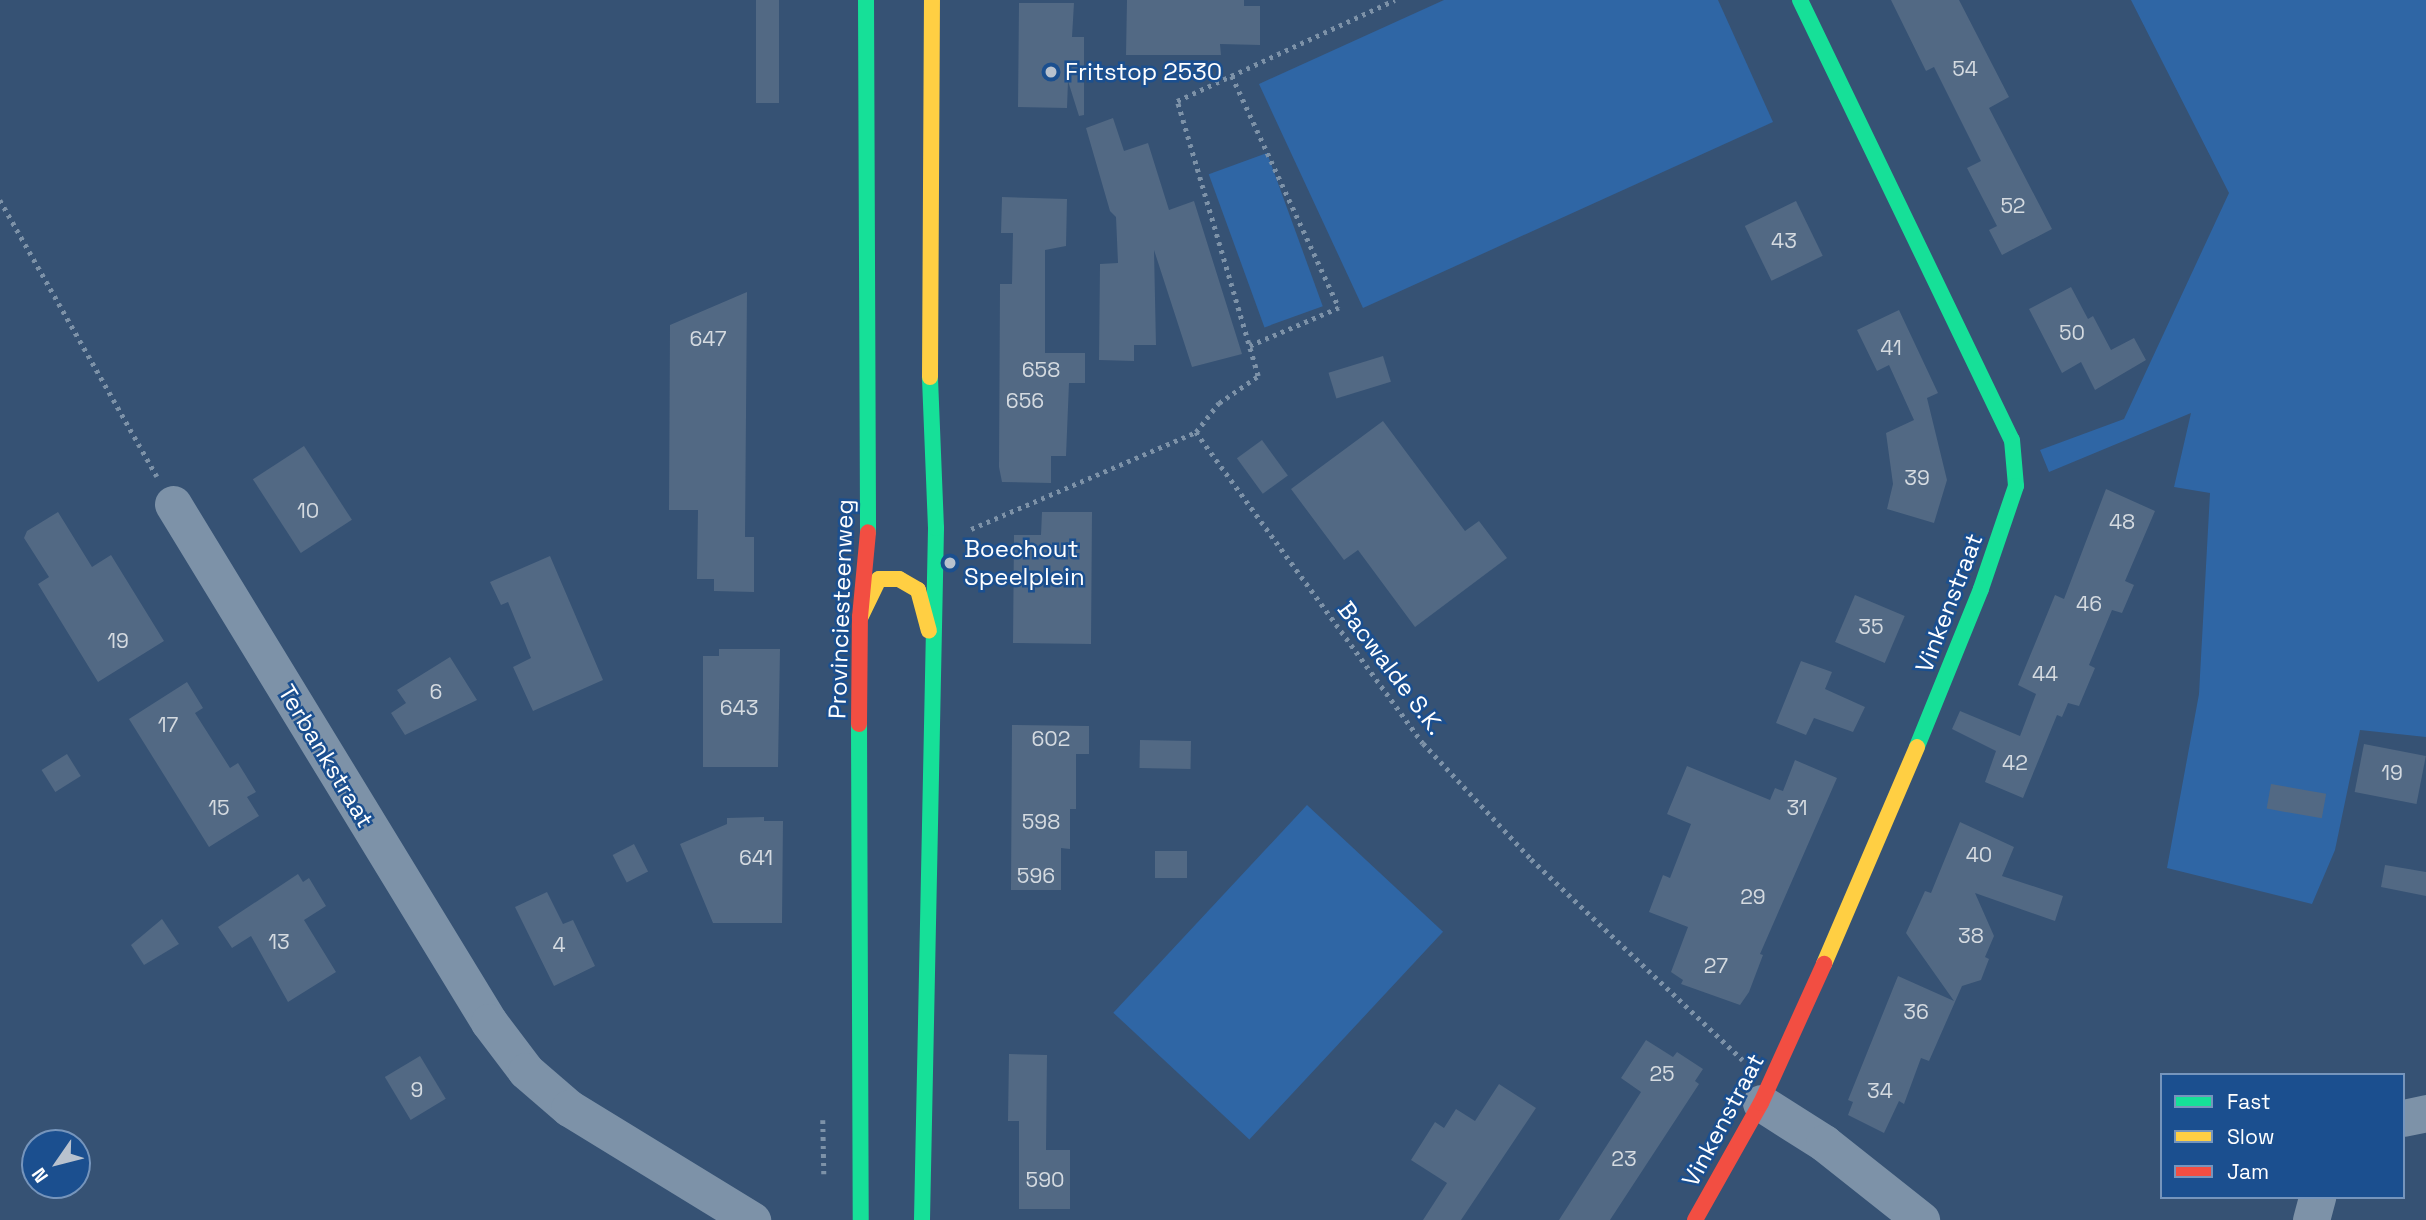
<!DOCTYPE html>
<html>
<head>
<meta charset="utf-8">
<style>
	body { margin:0 }
	#map { position:relative; width:2426px; height:1220px; overflow:hidden; background:#365274; font-family:"Space Grotesk",sans-serif }
	div>[style] { position:absolute }
	.green>* { inset:0; background:#2f66a5; transform-origin:0 0 }
	.building>* { inset:0; background:#526984; transform-origin:0 0 }
	.path>* { height:4.5px; margin-top:-2.25px; transform-origin:0; background:repeating-linear-gradient(90deg,#7d92a8 0 3.5px,transparent 0 8.5px) }
	.street>* { height:37px; margin:-18.5px; padding:0 18.5px; transform-origin:18.5px; border-radius:18.5px; background:#7d92a8 }
	.fast>* { height:16px; margin:-8px; padding:0 8px; transform-origin:8px; border-radius:8px; background:#16e098 }
	.slow>* { height:16px; margin:-8px; padding:0 8px; transform-origin:8px; border-radius:8px; background:#ffcf43 }
	.jam>* { height:16px; margin:-8px; padding:0 8px; transform-origin:8px; border-radius:8px; background:#f24e42 }
	.dots>* { width:19px; height:19px; translate:-50% -50%; box-sizing:border-box; border:4px solid #1b4f8f; border-radius:50% }
	span { translate:-50% -50%; white-space:nowrap; text-align:center; line-height:1.15; -webkit-text-stroke:5px #1b4f8f; paint-order:stroke }
	.number-label { font-size:21px; color:#d4dae0 }
	.number-label span { -webkit-text-stroke-width:0 }
	.poi-label { font-size:24px; color:#fff }
	.left { translate:0 -50%; text-align:left }
	.street-label { font-size:24px; color:#fff }
	.legend { position:absolute; left:2160px; top:1073px; width:245px; height:126px; box-sizing:border-box; background:#1b4f8f; border:2px solid #7695bc; margin:0; padding:9px 12px; list-style:none; font-size:21px; color:#fff }
	.legend li { display:flex; align-items:center; gap:14px; height:35px }
	.legend b { width:35px; border:2px solid #7695bc }
	.north { position:absolute; left:21px; top:1129px; width:70px; height:70px; box-sizing:border-box; background:#1b4f8f; border:2px solid #7695bc; border-radius:50%; rotate:235deg; font-size:19px; font-weight:700; line-height:28px; text-align:center; color:#fff }
	.north::after { content:''; display:block; margin:auto; width:24px; height:32px; background:#b9c2ce; clip-path:polygon(50% 0,100% 100%,50% 72%,0 100%) }
</style>
</head>
<body>
<div id="map">
	<div class="green">
		<i style="clip-path:polygon(1444px 0,1718px 0,1773px 122px,1363px 308px,1259px 84px)"></i>
		<i style="clip-path:polygon(2131px 0,2426px 0,2426px 737px,2360px 730px,2335px 850px,2312px 904px,2167px 868px,2199px 694px,2210px 493px,2174px 487px,2191px 413px,2049px 472px,2040px 450px,2124px 419px,2229px 193px)"></i>
		<i style="left:1267px;top:153px;width:163px;height:62px;rotate:70deg"></i>
		<i style="left:1307px;top:805px;width:186px;height:284px;rotate:43deg"></i>
	</div>
	<div class="building">
		<i style="left:756px;top:0;width:23px;height:103px"></i>
		<i style="clip-path:polygon(1127px 0,1244px 0,1244px 6px,1260px 6px,1260px 45px,1220px 44px,1221px 55px,1126px 55px)"></i>
		<i style="clip-path:polygon(1891px 0,1959px 0,2009px 97px,1989px 108px,2052px 229px,2002px 255px,1989px 230px,1997px 226px,1967px 168px,1981px 161px,1934px 67px,1926px 71px)"></i>
		<i style="clip-path:polygon(1019px 3px,1074px 3px,1072px 37px,1084px 37px,1084px 115px,1079px 116px,1068px 81px,1067px 108px,1018px 107px)"></i>
		<i style="clip-path:polygon(1113px 118px,1124px 151px,1148px 143px,1169px 210px,1194px 201px,1242px 354px,1192px 367px,1154px 250px,1156px 345px,1134px 345px,1134px 361px,1099px 360px,1100px 264px,1118px 263px,1116px 217px,1110px 211px,1086px 128px)"></i>
		<i style="clip-path:polygon(1002px 197px,1067px 199px,1066px 246px,1045px 250px,1045px 353px,1085px 353px,1085px 383px,1069px 383px,1066px 456px,1051px 456px,1051px 483px,1002px 482px,999px 467px,1000px 284px,1012px 284px,1013px 233px,1001px 233px)"></i>
		<i style="left:1796px;top:201px;width:61px;height:57px;rotate:64deg"></i>
		<i style="clip-path:polygon(2071px 287px,2088px 319px,2093px 316px,2111px 350px,2134px 338px,2146px 360px,2095px 390px,2081px 362px,2062px 373px,2029px 309px)"></i>
		<i style="clip-path:polygon(747px 292px,745px 537px,754px 537px,754px 592px,714px 591px,714px 579px,697px 579px,698px 510px,669px 510px,670px 325px)"></i>
		<i style="clip-path:polygon(1899px 310px,1938px 393px,1927px 398px,1947px 480px,1934px 523px,1887px 509px,1893px 484px,1886px 433px,1914px 420px,1889px 365px,1877px 371px,1857px 330px)"></i>
		<i style="left:1383px;top:356px;width:27px;height:57px;rotate:73deg"></i>
		<i style="clip-path:polygon(1383px 421px,1465px 531px,1479px 521px,1507px 558px,1415px 627px,1358px 550px,1344px 560px,1291px 489px)"></i>
		<i style="left:1262px;top:440px;width:44px;height:31px;rotate:54deg"></i>
		<i style="left:304px;top:446px;width:88px;height:61px;rotate:57deg"></i>
		<i style="clip-path:polygon(2106px 489px,2155px 511px,2125px 581px,2134px 585px,2122px 613px,2112px 610px,2089px 665px,2095px 668px,2079px 706px,2068px 703px,2062px 717px,2057px 715px,2023px 798px,1985px 782px,1996px 751px,1952px 729px,1960px 711px,2020px 736px,2036px 694px,2018px 685px,2055px 595px,2064px 599px)"></i>
		<i style="clip-path:polygon(58px 512px,92px 567px,111px 555px,164px 641px,98px 682px,38px 584px,49px 577px,24px 538px,27px 531px)"></i>
		<i style="clip-path:polygon(1042px 512px,1092px 512px,1091px 644px,1013px 643px,1014px 535px,1041px 535px)"></i>
		<i style="clip-path:polygon(550px 556px,603px 680px,533px 711px,513px 667px,531px 658px,508px 602px,501px 605px,490px 582px)"></i>
		<i style="left:1855px;top:595px;width:54px;height:51px;rotate:23deg"></i>
		<i style="clip-path:polygon(719px 649px,780px 649px,778px 767px,703px 767px,703px 656px,719px 656px)"></i>
		<i style="clip-path:polygon(450px 657px,477px 700px,405px 735px,391px 713px,406px 703px,397px 690px)"></i>
		<i style="clip-path:polygon(1801px 661px,1832px 672px,1825px 689px,1865px 707px,1853px 732px,1814px 718px,1806px 735px,1776px 723px)"></i>
		<i style="clip-path:polygon(187px 682px,203px 708px,195px 713px,230px 768px,238px 763px,256px 792px,247px 797px,259px 816px,209px 847px,129px 719px)"></i>
		<i style="clip-path:polygon(1012px 725px,1089px 726px,1089px 754px,1076px 754px,1076px 809px,1070px 809px,1070px 849px,1061px 848px,1061px 890px,1011px 890px)"></i>
		<i style="left:1140px;top:740px;width:51px;height:28px;rotate:1deg"></i>
		<i style="left:2364px;top:744px;width:63px;height:49px;rotate:11deg"></i>
		<i style="left:67px;top:754px;width:26px;height:30px;rotate:58deg"></i>
		<i style="clip-path:polygon(1795px 760px,1837px 778px,1760px 954px,1763px 955px,1749px 992px,1740px 1005px,1681px 984px,1683px 980px,1671px 972px,1688px 927px,1649px 912px,1663px 875px,1670px 878px,1691px 824px,1667px 814px,1687px 766px,1770px 800px,1775px 788px,1783px 791px)"></i>
		<i style="left:2271px;top:784px;width:56px;height:25px;rotate:10deg"></i>
		<i style="clip-path:polygon(764px 817px,764px 821px,783px 821px,782px 923px,713px 923px,680px 844px,727px 824px,727px 818px)"></i>
		<i style="clip-path:polygon(1960px 822px,2014px 847px,2002px 876px,2063px 896px,2055px 921px,1975px 893px,1994px 936px,1985px 957px,1989px 959px,1981px 980px,1962px 986px,1929px 1061px,1921px 1058px,1904px 1104px,1899px 1101px,1884px 1133px,1848px 1115px,1853px 1102px,1848px 1100px,1898px 976px,1954px 1001px,1906px 933px,1925px 891px,1931px 893px)"></i>
		<i style="left:634px;top:844px;width:31px;height:24px;rotate:63deg"></i>
		<i style="left:1155px;top:851px;width:32px;height:27px"></i>
		<i style="clip-path:polygon(2385px 865px,2426px 872px,2426px 896px,2381px 887px)"></i>
		<i style="clip-path:polygon(298px 874px,303px 882px,309px 878px,326px 906px,304px 920px,336px 972px,288px 1002px,251px 936px,232px 948px,218px 927px)"></i>
		<i style="clip-path:polygon(547px 892px,563px 924px,573px 920px,595px 966px,554px 986px,515px 907px)"></i>
		<i style="clip-path:polygon(162px 919px,179px 944px,144px 965px,131px 945px)"></i>
		<i style="clip-path:polygon(1646px 1040px,1673px 1057px,1677px 1052px,1703px 1069px,1695px 1081px,1699px 1084px,1610px 1220px,1559px 1220px,1641px 1092px,1621px 1078px)"></i>
		<i style="clip-path:polygon(1009px 1054px,1047px 1055px,1046px 1150px,1070px 1150px,1070px 1209px,1019px 1209px,1019px 1121px,1008px 1121px)"></i>
		<i style="left:420px;top:1056px;width:50px;height:41px;rotate:59deg"></i>
		<i style="clip-path:polygon(1499px 1084px,1536px 1108px,1461px 1220px,1423px 1220px,1447px 1183px,1411px 1160px,1435px 1122px,1444px 1128px,1456px 1109px,1475px 1121px)"></i>
	</div>
	<div class="path">
		<i style="left:1232px;top:76px;width:255px;rotate:65.2deg"></i>
		<i style="left:1339px;top:308px;width:97px;rotate:156.9deg"></i>
		<i style="left:0;top:200px;width:318px;rotate:60.4deg"></i>
		<i style="left:1196px;top:432px;width:385px;rotate:53.9deg"></i>
		<i style="left:1423px;top:743px;width:158px;rotate:47deg"></i>
		<i style="left:1531px;top:859px;width:292px;rotate:43.5deg"></i>
		<i style="left:971px;top:529px;width:245px;rotate:-23.3deg"></i>
		<i style="left:1196px;top:432px;width:37px;rotate:-52deg"></i>
		<i style="left:1219px;top:403px;width:47px;rotate:-34.7deg"></i>
		<i style="left:1258px;top:376px;width:287px;rotate:-106.4deg"></i>
		<i style="left:1177px;top:101px;width:240px;rotate:-24.9deg"></i>
		<i style="left:823px;top:1120px;width:54px;rotate:88.9deg"></i>
	</div>
	<div class="street">
		<i style="left:173px;top:504px;width:607px;rotate:58.62deg"></i>
		<i style="left:489px;top:1022px;width:61px;rotate:52.9deg"></i>
		<i style="left:526px;top:1071px;width:57px;rotate:40.7deg"></i>
		<i style="left:569px;top:1108px;width:215px;rotate:31.5deg"></i>
		<i style="left:1761px;top:1103px;width:75px;rotate:32.4deg"></i>
		<i style="left:1824px;top:1143px;width:124px;rotate:38.4deg"></i>
		<i style="left:2403px;top:1118px;width:24px;rotate:-12deg"></i>
		<i style="left:2311px;top:1220px;width:24px;rotate:-75deg"></i>
	</div>
	<div class="fast">
		<i style="left:866px;top:0;width:532px;rotate:89.78deg"></i>
		<i style="left:1800px;top:0;width:488px;rotate:64.3deg"></i>
		<i style="left:2012px;top:440px;width:46px;rotate:85deg"></i>
		<i style="left:2016px;top:486px;width:109px;rotate:108.8deg"></i>
		<i style="left:1981px;top:589px;width:170px;rotate:112.1deg"></i>
		<i style="left:859px;top:724px;width:496px;rotate:89.8deg"></i>
		<i style="left:922px;top:1220px;width:692px;rotate:-88.84deg"></i>
		<i style="left:936px;top:528px;width:151px;rotate:-92.3deg"></i>
	</div>
	<div class="slow">
		<i style="left:930px;top:377px;width:377px;rotate:-89.7deg"></i>
		<i style="left:861px;top:616px;width:41px;rotate:-64.1deg"></i>
		<i style="left:879px;top:579px;width:20px"></i>
		<i style="left:899px;top:579px;width:22px;rotate:30deg"></i>
		<i style="left:918px;top:590px;width:42px;rotate:75deg"></i>
		<i style="left:1824px;top:964px;width:236px;rotate:-66.8deg"></i>
	</div>
	<div class="jam">
		<i style="left:859px;top:724px;width:107px;rotate:-89.5deg"></i>
		<i style="left:860px;top:617px;width:85px;rotate:-84.6deg"></i>
		<i style="left:1695px;top:1220px;width:134px;rotate:-60.6deg"></i>
		<i style="left:1761px;top:1103px;width:153px;rotate:-65.6deg"></i>
	</div>
	<div class="dots">
		<i style="left:1051px;top:72px;background:#b9c2ce"></i>
		<i style="left:950px;top:563px;background:#b9c2ce"></i>
	</div>
	<div class="number-label">
		<span style="left:1965px;top:69px">54</span>
		<span style="left:2013px;top:206px">52</span>
		<span style="left:1784px;top:241px">43</span>
		<span style="left:2072px;top:333px">50</span>
		<span style="left:708px;top:339px">647</span>
		<span style="left:1891px;top:348px">41</span>
		<span style="left:1041px;top:370px">658</span>
		<span style="left:1025px;top:401px">656</span>
		<span style="left:1917px;top:478px">39</span>
		<span style="left:308px;top:511px">10</span>
		<span style="left:2122px;top:522px">48</span>
		<span style="left:2089px;top:604px">46</span>
		<span style="left:1871px;top:627px">35</span>
		<span style="left:118px;top:641px">19</span>
		<span style="left:2045px;top:674px">44</span>
		<span style="left:436px;top:692px">6</span>
		<span style="left:739px;top:708px">643</span>
		<span style="left:168px;top:725px">17</span>
		<span style="left:1051px;top:739px">602</span>
		<span style="left:2015px;top:763px">42</span>
		<span style="left:2392px;top:773px">19</span>
		<span style="left:219px;top:808px">15</span>
		<span style="left:1797px;top:808px">31</span>
		<span style="left:1041px;top:822px">598</span>
		<span style="left:1979px;top:855px">40</span>
		<span style="left:756px;top:858px">641</span>
		<span style="left:1036px;top:876px">596</span>
		<span style="left:1753px;top:897px">29</span>
		<span style="left:1971px;top:936px">38</span>
		<span style="left:279px;top:942px">13</span>
		<span style="left:559px;top:945px">4</span>
		<span style="left:1716px;top:966px">27</span>
		<span style="left:1916px;top:1012px">36</span>
		<span style="left:1662px;top:1074px">25</span>
		<span style="left:417px;top:1090px">9</span>
		<span style="left:1880px;top:1091px">34</span>
		<span style="left:1624px;top:1159px">23</span>
		<span style="left:1045px;top:1180px">590</span>
	</div>
	<div class="poi-label">
		<span class="left" style="left:1065px;top:72px">Fritstop 2530</span>
		<span class="left" style="left:964px;top:563px">Boechout<br>Speelplein</span>
	</div>
	<div class="street-label">
		<span style="left:1949px;top:603px;rotate:-69deg">Vinkenstraat</span>
		<span style="left:841px;top:609px;rotate:-88deg">Provinciesteenweg</span>
		<span style="left:1391px;top:668px;rotate:53deg">Bacwalde S.K.</span>
		<span style="left:326px;top:756px;rotate:59deg">Terbankstraat</span>
		<span style="left:1723px;top:1120px;rotate:-62deg">Vinkenstraat</span>
	</div>
	<ul class="legend">
	<li><b style="height:9px;background:#16e098"></b>Fast</li>
	<li><b style="height:9px;background:#ffcf43"></b>Slow</li>
	<li><b style="height:9px;background:#f24e42"></b>Jam</li>
	</ul>
	<div class="north">N</div>
</div>
</body>
</html>
